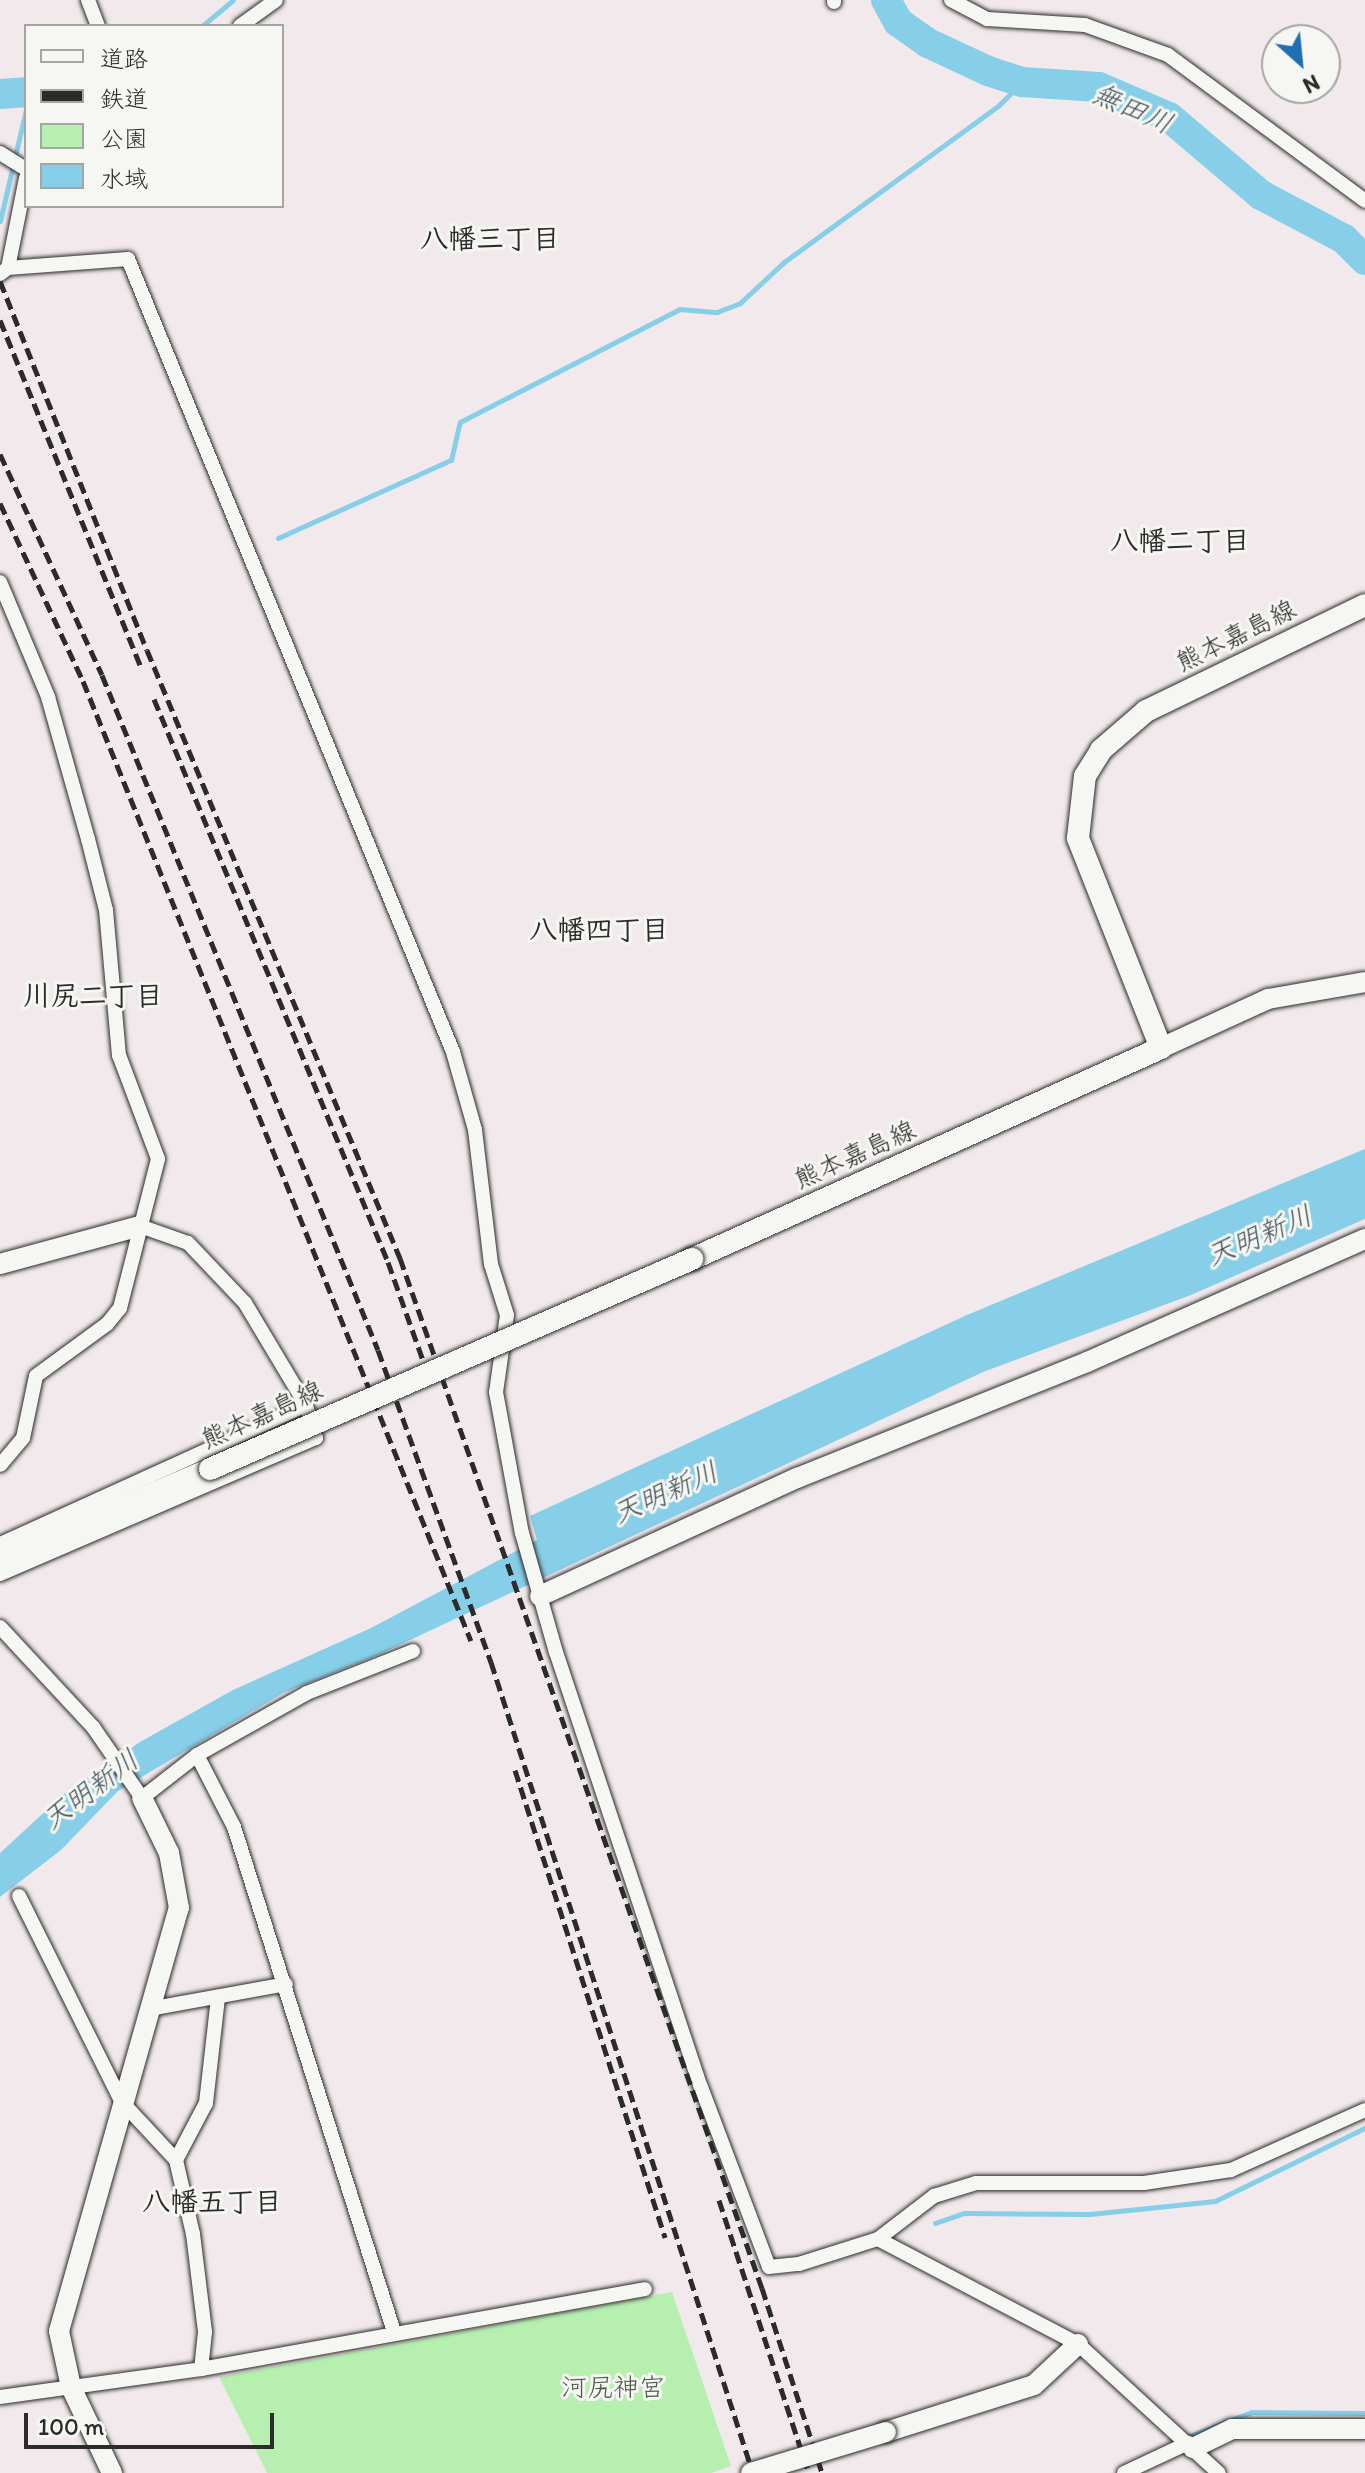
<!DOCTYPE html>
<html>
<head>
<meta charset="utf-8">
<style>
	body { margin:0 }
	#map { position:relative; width:1365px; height:2473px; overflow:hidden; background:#f2e9ed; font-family:Itim,"Klee One",sans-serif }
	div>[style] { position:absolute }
	.green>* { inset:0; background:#b7efb1 }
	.water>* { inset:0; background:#87cee8 }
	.stream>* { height:5px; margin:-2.5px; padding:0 2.5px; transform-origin:2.5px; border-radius:2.5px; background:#87cee8 }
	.river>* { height:30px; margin:-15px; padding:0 15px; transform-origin:15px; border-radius:15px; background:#87cee8 }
	.roads { filter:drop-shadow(0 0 2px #2b2b2b) drop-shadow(0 0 2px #2b2b2b) }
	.street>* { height:14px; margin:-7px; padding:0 7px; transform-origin:7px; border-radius:7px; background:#f6f6f2 }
	.secondary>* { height:20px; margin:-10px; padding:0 10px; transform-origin:10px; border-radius:10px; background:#f6f6f2 }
	.primary>* { height:22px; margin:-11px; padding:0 11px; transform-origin:11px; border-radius:11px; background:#f6f6f2 }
	.rail>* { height:5px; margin-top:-2.5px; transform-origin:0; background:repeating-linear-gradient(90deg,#2b2b2b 0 12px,transparent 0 18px) }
	.bridges { filter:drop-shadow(0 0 2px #2b2b2b) drop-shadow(0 0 2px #2b2b2b) }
	.secondary-bridge>* { height:20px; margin:-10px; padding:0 10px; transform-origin:10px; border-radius:10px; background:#f6f6f2 }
	.primary-bridge>* { height:22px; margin:-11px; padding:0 11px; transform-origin:11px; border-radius:11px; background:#f6f6f2 }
	span { translate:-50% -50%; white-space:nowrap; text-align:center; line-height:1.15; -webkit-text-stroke:6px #f6f6f2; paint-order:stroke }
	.street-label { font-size:26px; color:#2b2b2b }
	.park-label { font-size:26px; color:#4e5c4c }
	.water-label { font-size:28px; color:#42545a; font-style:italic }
	.neighbourhood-label { font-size:28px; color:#2b2b2b; font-weight:700 }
	.legend { position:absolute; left:24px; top:24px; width:260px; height:184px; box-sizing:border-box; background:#f6f6f2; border:2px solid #a5a5a2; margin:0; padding:10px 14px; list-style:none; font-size:24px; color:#2b2b2b }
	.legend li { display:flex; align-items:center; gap:16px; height:40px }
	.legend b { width:40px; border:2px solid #a5a5a2 }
	.north { position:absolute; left:1261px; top:24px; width:80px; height:80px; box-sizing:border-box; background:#f6f6f2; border:2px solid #a5a5a2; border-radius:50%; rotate:153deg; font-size:22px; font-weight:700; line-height:32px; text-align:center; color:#2b2b2b }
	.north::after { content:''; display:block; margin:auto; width:28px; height:36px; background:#1f6fb2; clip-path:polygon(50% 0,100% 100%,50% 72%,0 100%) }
	.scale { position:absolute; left:24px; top:2413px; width:250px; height:36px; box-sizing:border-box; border:4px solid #2b2b2b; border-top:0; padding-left:10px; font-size:24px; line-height:28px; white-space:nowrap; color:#2b2b2b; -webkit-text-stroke:6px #f6f6f2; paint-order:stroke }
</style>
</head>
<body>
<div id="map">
	<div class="green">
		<i style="clip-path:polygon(672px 2292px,731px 2466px,711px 2473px,267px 2473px,219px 2377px)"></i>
	</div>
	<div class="water">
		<i style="clip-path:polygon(1365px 1149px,1365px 1219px,1191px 1295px,983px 1372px,378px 1655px,283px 1693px,118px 1791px,61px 1850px,0 1897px,0 1853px,64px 1794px,140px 1742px,233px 1690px,371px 1628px,537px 1540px,530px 1516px,967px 1315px)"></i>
	</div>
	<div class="stream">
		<i style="left:202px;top:26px;width:40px;rotate:-40deg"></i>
		<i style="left:0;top:221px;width:115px;rotate:-76.9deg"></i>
		<i style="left:278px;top:538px;width:190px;rotate:-24.3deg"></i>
		<i style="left:451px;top:460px;width:39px;rotate:-77deg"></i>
		<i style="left:460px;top:422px;width:247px;rotate:-27.2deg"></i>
		<i style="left:680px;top:309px;width:37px;rotate:5deg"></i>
		<i style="left:717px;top:312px;width:25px;rotate:-21deg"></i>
		<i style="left:740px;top:303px;width:60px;rotate:-43deg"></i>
		<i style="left:784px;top:262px;width:266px;rotate:-36.1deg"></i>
		<i style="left:999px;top:105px;width:33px;rotate:-45deg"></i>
		<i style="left:935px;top:2223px;width:31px;rotate:-19deg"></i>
		<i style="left:964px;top:2213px;width:126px;rotate:0.5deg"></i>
		<i style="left:1090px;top:2214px;width:126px;rotate:-5.9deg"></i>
		<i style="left:1215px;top:2201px;width:167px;rotate:-26deg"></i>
		<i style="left:1184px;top:2438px;width:73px;rotate:-20.9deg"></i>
		<i style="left:1252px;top:2412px;width:113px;rotate:0.5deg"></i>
	</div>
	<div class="river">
		<i style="left:886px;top:0;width:25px;rotate:61deg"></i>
		<i style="left:898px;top:22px;width:37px;rotate:35deg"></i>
		<i style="left:928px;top:43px;width:66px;rotate:25deg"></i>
		<i style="left:988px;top:71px;width:36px;rotate:18deg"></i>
		<i style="left:1022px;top:82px;width:77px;rotate:3.7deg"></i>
		<i style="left:1099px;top:87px;width:76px;rotate:23.2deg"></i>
		<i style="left:1169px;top:117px;width:121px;rotate:40.3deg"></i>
		<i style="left:1261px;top:195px;width:94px;rotate:27.9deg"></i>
		<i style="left:1344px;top:239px;width:30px;rotate:45deg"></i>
		<i style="left:0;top:94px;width:26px;rotate:-4deg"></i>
	</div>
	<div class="roads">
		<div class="street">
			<i style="left:88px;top:0;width:28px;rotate:69deg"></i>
			<i style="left:834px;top:0;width:2px;rotate:90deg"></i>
			<i style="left:951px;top:0;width:41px;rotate:27.8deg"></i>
			<i style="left:987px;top:19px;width:98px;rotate:3.5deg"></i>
			<i style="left:1085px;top:25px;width:88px;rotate:19.9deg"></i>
			<i style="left:1168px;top:55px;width:245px;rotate:36.5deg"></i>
			<i style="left:240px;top:26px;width:44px;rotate:-35.8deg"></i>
			<i style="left:0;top:153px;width:31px;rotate:32deg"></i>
			<i style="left:8px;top:268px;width:92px;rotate:-78.7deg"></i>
			<i style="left:0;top:274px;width:10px;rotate:-37deg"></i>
			<i style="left:8px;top:268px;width:120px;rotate:-4.3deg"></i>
			<i style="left:128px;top:259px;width:857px;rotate:67.71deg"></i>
			<i style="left:453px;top:1052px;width:81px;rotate:74.2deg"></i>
			<i style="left:475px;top:1130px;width:135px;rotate:83.2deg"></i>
			<i style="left:491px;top:1264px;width:53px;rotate:72.6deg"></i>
			<i style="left:507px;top:1315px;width:78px;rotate:98.1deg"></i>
			<i style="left:496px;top:1392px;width:143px;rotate:79.6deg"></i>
			<i style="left:522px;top:1533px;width:124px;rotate:74.1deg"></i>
			<i style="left:556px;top:1652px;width:459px;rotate:71.6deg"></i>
			<i style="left:701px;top:2087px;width:192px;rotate:69.3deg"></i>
			<i style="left:769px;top:2267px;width:30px;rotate:-6deg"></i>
			<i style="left:799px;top:2264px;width:83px;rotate:-17.6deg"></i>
			<i style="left:878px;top:2239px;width:71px;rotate:-37.5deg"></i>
			<i style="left:934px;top:2196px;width:44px;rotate:-17.2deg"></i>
			<i style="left:976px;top:2183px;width:168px"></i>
			<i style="left:1144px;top:2183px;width:88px;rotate:-8.5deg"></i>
			<i style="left:1231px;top:2170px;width:147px;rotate:-24.1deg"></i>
			<i style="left:0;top:582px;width:125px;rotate:67.3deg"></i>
			<i style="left:48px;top:697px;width:148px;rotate:74.3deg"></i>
			<i style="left:88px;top:839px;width:73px;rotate:75.8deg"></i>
			<i style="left:106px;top:910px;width:146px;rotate:84.9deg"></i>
			<i style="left:119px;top:1055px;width:111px;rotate:69.4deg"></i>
			<i style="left:158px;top:1159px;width:154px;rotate:104.3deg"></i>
			<i style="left:120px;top:1308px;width:21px;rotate:129deg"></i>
			<i style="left:107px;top:1324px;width:88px;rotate:143.8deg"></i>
			<i style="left:36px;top:1376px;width:63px;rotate:101.8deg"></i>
			<i style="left:23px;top:1438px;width:35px;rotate:130deg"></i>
			<i style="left:0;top:1544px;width:336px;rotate:-24.4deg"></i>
			<i style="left:0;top:1574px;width:344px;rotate:-23.3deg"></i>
			<i style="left:316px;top:1438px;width:34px;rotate:-107deg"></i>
			<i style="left:306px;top:1405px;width:119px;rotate:-120.9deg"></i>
			<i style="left:245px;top:1303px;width:83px;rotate:-133.5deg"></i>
			<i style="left:188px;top:1243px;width:51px;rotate:-160.5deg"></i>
			<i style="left:0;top:1627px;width:137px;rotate:47.1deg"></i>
			<i style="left:93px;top:1727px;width:86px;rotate:55.4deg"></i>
			<i style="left:142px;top:1798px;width:70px;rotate:-38deg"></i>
			<i style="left:197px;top:1755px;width:126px;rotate:-29.4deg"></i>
			<i style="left:307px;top:1693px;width:114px;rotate:-21.6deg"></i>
			<i style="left:197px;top:1755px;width:81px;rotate:62.8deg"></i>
			<i style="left:234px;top:1827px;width:530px;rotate:72.42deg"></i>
			<i style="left:19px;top:1896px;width:229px;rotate:63.5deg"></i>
			<i style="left:121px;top:2101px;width:81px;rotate:47deg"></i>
			<i style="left:176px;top:2160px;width:76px;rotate:77.1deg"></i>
			<i style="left:193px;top:2234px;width:99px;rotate:83deg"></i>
			<i style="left:205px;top:2332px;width:37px;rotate:96deg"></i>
			<i style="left:149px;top:2009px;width:139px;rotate:-10.3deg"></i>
			<i style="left:176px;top:2160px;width:64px;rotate:-62.2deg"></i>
			<i style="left:206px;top:2103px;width:107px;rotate:-83.5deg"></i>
			<i style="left:878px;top:2239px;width:226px;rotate:27.7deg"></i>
			<i style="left:1078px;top:2344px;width:191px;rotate:42.5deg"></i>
			<i style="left:0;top:2397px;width:203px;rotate:-7.9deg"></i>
			<i style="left:201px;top:2369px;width:451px;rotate:-10.2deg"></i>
			<i style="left:1124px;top:2473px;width:71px;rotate:-25.1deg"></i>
		</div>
		<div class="secondary">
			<i style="left:1161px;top:1048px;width:118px;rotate:-24.6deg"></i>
			<i style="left:1268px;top:999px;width:98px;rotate:-9.9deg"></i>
			<i style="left:0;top:1264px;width:145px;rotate:-15.2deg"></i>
			<i style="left:540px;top:1596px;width:283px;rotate:-24.7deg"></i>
			<i style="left:797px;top:1478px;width:312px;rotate:-21.8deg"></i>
			<i style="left:1087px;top:1362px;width:304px;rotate:-23.9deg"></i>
			<i style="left:886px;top:2432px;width:155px;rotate:-17.6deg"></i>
			<i style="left:1034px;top:2385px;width:60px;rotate:-43deg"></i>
			<i style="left:1193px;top:2448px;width:43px;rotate:-26deg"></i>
			<i style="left:1232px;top:2429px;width:133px"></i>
			<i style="left:112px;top:2473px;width:95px;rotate:-115.5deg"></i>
			<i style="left:71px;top:2387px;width:57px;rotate:-102.1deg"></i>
			<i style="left:59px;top:2331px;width:440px;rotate:-74.2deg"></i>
			<i style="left:179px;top:1908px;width:56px;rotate:-100.3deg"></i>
			<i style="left:169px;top:1853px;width:61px;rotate:-116.1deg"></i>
		</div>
		<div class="primary">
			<i style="left:692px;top:1259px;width:514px;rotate:-24.22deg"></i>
			<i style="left:1161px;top:1048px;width:226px;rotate:-111.6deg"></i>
			<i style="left:1078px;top:838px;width:62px;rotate:-83.6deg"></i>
			<i style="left:1085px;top:776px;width:31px;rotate:-58deg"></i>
			<i style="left:1101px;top:750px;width:60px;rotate:-40.9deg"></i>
			<i style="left:1146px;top:711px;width:243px;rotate:-25.8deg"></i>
			<i style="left:0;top:1560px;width:229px;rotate:-23.4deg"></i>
		</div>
	</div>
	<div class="rail">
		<i style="left:0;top:281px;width:397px;rotate:68.3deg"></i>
		<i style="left:147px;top:650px;width:659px;rotate:67.41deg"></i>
		<i style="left:400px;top:1258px;width:1092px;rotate:70.64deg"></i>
		<i style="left:762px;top:2288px;width:194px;rotate:72deg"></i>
		<i style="left:0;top:320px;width:377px;rotate:67.9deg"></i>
		<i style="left:0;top:454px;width:243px;rotate:65.2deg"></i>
		<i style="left:102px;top:675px;width:729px;rotate:67.76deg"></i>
		<i style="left:378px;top:1350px;width:332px;rotate:70.1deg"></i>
		<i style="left:491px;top:1662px;width:852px;rotate:72.1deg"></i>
		<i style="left:0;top:503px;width:196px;rotate:65deg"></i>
		<i style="left:83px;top:681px;width:1035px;rotate:67.99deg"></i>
		<i style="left:154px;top:699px;width:610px;rotate:67.43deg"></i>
		<i style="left:388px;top:1262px;width:122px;rotate:70.4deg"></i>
		<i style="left:515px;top:1770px;width:491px;rotate:72.2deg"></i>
		<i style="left:719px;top:2200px;width:287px;rotate:71.8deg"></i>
	</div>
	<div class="bridges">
		<div class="secondary-bridge">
			<i style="left:751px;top:2473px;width:141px;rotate:-16.9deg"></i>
		</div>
		<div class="primary-bridge">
			<i style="left:210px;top:1469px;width:526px;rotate:-23.54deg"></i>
		</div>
	</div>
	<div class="street-label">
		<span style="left:1236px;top:636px;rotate:-26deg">熊本嘉島線</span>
		<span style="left:855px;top:1155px;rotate:-24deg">熊本嘉島線</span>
		<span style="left:262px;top:1415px;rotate:-24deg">熊本嘉島線</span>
	</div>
	<div class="park-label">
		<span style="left:613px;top:2388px">河尻神宮</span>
	</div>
	<div class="water-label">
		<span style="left:1133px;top:108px;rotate:24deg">無田川</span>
		<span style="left:1259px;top:1235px;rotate:-23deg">天明新川</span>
		<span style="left:665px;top:1492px;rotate:-24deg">天明新川</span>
		<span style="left:90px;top:1789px;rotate:-37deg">天明新川</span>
	</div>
	<div class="neighbourhood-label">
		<span style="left:490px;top:238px">八幡三丁目</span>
		<span style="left:1180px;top:540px">八幡二丁目</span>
		<span style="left:599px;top:929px">八幡四丁目</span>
		<span style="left:93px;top:995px">川尻二丁目</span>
		<span style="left:212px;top:2201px">八幡五丁目</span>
	</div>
	<ul class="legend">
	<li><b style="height:10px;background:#f6f6f2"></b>道路</li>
	<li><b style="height:10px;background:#2b2b2b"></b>鉄道</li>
	<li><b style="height:22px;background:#b7efb1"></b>公園</li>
	<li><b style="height:22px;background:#87cee8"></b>水域</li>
	</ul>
	<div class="north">N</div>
	<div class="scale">100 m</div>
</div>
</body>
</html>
